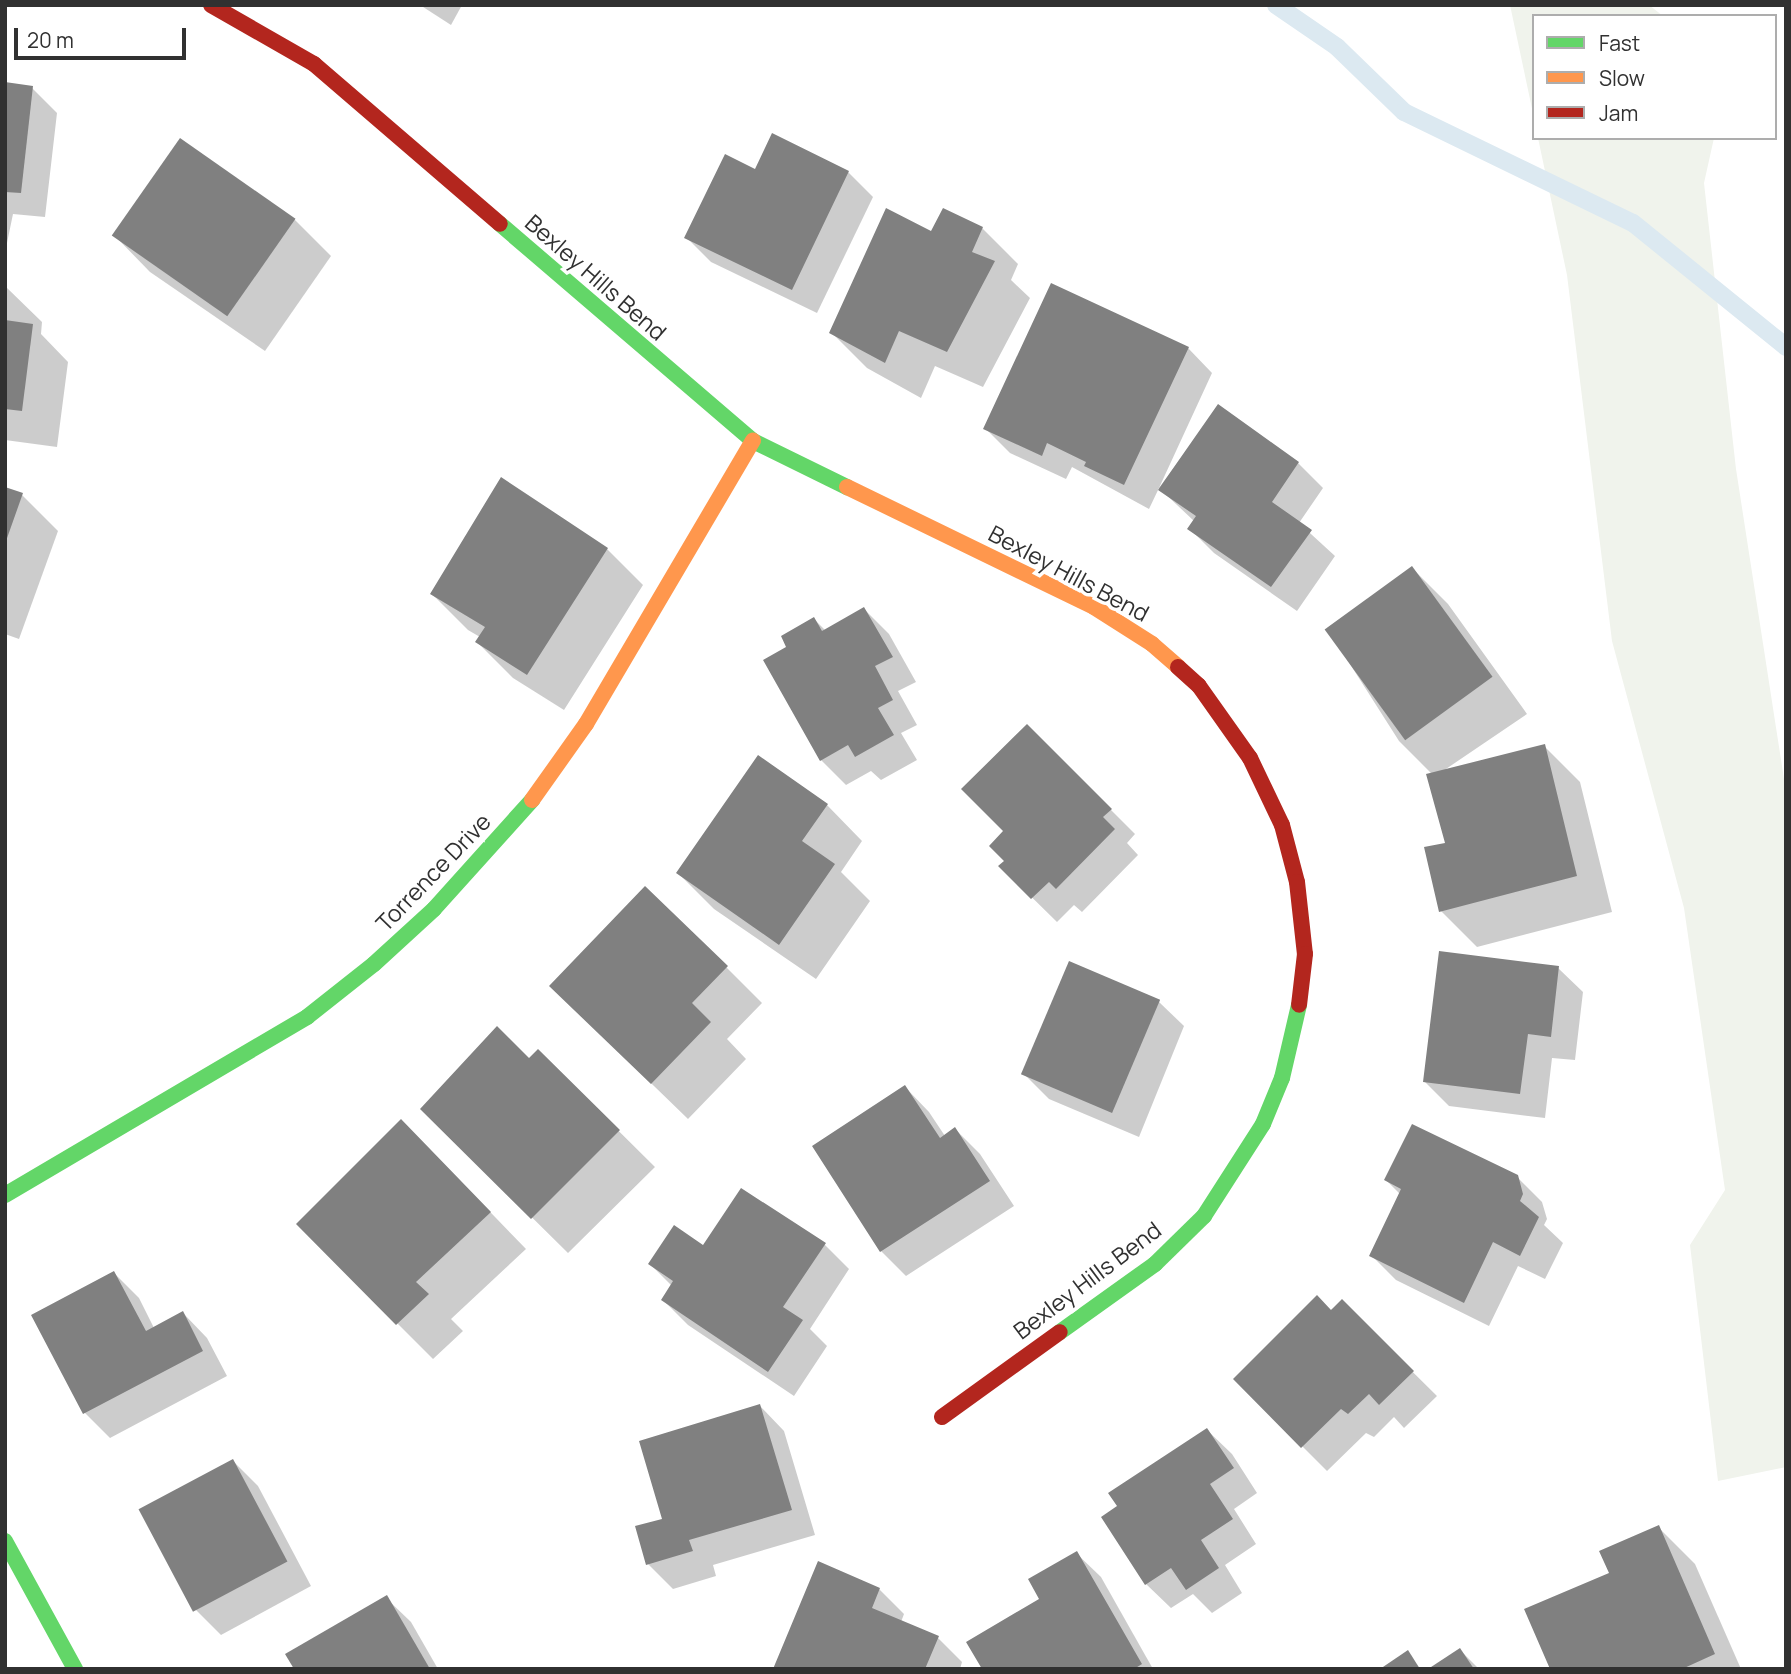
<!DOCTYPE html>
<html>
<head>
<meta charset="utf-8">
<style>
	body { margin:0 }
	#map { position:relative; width:1791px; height:1674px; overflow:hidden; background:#fff; font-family:Manrope,sans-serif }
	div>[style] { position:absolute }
	.green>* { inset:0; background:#f0f3ec }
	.shadow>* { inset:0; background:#0003 }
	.stream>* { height:18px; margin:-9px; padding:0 9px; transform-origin:9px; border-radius:9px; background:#dce9f1 }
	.building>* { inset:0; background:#808080; transform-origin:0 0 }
	.fast>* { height:16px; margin:-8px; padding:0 8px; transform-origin:8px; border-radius:8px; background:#63d668 }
	.slow>* { height:16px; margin:-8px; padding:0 8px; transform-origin:8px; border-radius:8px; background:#ff974d }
	.jam>* { height:16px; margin:-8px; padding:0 8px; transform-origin:8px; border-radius:8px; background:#b3261e }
	span { translate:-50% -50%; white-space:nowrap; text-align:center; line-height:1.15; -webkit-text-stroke:7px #fff; paint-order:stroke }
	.street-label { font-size:23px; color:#313131 }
	.frame { position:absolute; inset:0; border:7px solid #313131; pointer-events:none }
	.legend { position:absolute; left:1532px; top:14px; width:245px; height:126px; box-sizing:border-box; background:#fff; border:2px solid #adadad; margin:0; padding:9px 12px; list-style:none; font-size:21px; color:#313131 }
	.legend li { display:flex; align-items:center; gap:14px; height:35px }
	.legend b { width:35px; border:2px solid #adadad }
	.scale { position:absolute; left:14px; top:28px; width:172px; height:32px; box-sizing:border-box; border:4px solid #313131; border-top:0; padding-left:9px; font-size:21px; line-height:24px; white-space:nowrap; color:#313131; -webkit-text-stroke:5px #fff; paint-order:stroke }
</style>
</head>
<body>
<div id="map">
	<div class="green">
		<i style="clip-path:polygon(1510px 5px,1649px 5px,1663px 16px,1534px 16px,1534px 118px)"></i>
		<i style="clip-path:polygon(1538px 138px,1714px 138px,1704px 183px,1736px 469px,1786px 792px,1786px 1467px,1718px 1481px,1690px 1245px,1725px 1190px,1684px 908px,1612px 641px,1567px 275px)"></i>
	</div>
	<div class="shadow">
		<i style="clip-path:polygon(420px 5px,462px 5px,451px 25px)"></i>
		<i style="clip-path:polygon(5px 84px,32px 88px,57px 113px,45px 217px,13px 214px,7px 243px)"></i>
		<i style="clip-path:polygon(180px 141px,295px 220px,331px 256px,265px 351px,150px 272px,115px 236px)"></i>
		<i style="clip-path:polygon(755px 172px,848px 172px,873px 197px,817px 313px,711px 262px,686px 237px)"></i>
		<i style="clip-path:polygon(982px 228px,1018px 264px,1011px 280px,1030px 298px,983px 387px,935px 366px,921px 398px,867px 368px,831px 332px,932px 234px)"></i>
		<i style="clip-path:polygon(5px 286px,42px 322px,41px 334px,68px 362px,57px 447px,5px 440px)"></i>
		<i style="clip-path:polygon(1188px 348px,1212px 373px,1159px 488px,1218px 407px,1298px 463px,1323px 488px,1299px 523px,1335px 556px,1297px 611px,1214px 553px,1189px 528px,1194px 521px,1159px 488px,1149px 509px,1072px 467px,1066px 479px,1010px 453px,985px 428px)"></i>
		<i style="clip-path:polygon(501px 479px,607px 549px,643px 585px,564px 710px,513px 678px,477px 642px,480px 637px,468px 630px,432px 594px)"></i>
		<i style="clip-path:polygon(5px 489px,22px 495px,58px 531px,19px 639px,5px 634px)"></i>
		<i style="clip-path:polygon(1412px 568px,1448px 604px,1527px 714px,1443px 771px,1544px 746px,1580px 782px,1612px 912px,1477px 947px,1441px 911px,1447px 844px,1432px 774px,1399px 741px,1327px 628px)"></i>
		<i style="clip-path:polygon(864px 609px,889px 634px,916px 682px,898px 691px,917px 725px,901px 733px,917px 760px,881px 780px,871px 771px,846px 785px,821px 760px,789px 648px,814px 619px,825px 630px)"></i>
		<i style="clip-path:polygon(1027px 726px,1135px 834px,1127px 843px,1138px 855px,1082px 912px,1074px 905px,1057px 922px,1000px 866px,1006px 861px,1006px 831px)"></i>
		<i style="clip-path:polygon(827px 805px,862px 841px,841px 872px,870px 901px,816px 979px,714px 909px,678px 873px)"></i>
		<i style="clip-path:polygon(726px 967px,762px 1003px,727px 1039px,746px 1059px,688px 1119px,587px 1021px)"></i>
		<i style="clip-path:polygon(1558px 968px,1583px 992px,1575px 1060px,1552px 1058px,1545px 1118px,1449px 1106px,1425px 1082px)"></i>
		<i style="clip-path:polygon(1159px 1002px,1184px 1026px,1139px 1137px,1049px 1099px,1024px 1074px)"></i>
		<i style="clip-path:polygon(538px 1051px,655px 1167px,568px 1253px,422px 1109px,529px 1060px)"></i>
		<i style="clip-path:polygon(905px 1087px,929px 1112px,945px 1136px,955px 1129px,980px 1154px,1014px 1206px,906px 1276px,881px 1251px,814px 1147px)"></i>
		<i style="clip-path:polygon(437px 1157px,526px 1249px,451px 1319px,463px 1331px,433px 1359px,298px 1224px)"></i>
		<i style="clip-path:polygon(1517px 1177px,1542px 1202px,1547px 1219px,1544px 1225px,1563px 1243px,1545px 1279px,1518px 1266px,1489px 1326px,1396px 1280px,1371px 1255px,1400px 1194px,1386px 1180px)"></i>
		<i style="clip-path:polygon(825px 1245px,849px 1269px,810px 1329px,827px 1346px,794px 1396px,688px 1325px,663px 1300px,672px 1286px,650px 1264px,703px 1248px)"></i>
		<i style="clip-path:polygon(114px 1273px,139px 1298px,154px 1328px,183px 1313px,207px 1338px,227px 1376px,110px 1438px,85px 1413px)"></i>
		<i style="clip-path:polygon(1342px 1302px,1437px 1396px,1404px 1428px,1394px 1417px,1374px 1437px,1366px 1433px,1327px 1471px,1235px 1379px)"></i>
		<i style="clip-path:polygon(760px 1406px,784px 1431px,815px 1535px,713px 1565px,716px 1576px,673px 1589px,648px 1564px,664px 1520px)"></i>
		<i style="clip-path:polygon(1207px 1430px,1232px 1454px,1257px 1493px,1234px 1509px,1256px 1544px,1225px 1565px,1242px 1593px,1212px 1613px,1193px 1594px,1171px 1608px,1146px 1584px)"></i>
		<i style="clip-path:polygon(233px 1461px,258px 1486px,311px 1586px,221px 1635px,196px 1610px)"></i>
		<i style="clip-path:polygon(1659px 1528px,1695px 1564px,1741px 1669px,1552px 1669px,1611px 1574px)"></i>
		<i style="clip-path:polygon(1076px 1553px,1101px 1577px,1153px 1669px,984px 1669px)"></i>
		<i style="clip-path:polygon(879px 1589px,904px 1614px,901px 1622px,938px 1638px,962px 1662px,960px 1669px,775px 1669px)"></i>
		<i style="clip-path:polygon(386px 1598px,411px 1622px,438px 1669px,296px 1669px)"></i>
		<i style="clip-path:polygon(1460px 1650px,1479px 1669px,1432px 1669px)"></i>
	</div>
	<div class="stream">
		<i style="left:1276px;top:5px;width:74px;rotate:34.5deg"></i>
		<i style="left:1337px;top:47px;width:93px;rotate:44.1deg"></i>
		<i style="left:1404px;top:112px;width:254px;rotate:25.9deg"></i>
		<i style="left:1633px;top:223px;width:197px;rotate:39deg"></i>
	</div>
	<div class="building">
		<i style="clip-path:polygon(5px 82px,33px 86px,21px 193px,5px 192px)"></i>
		<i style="clip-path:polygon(772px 133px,849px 171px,792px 290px,684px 238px,725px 154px,755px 169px)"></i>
		<i style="left:180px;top:138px;width:141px;height:119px;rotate:35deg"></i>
		<i style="clip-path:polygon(886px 208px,931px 231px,943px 208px,983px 227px,972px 252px,995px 261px,947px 352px,899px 331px,885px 363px,829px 333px)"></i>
		<i style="clip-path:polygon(1051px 283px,1189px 347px,1124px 485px,1084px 466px,1086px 462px,1047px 443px,1042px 456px,983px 429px)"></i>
		<i style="clip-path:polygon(5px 320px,33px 324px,22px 411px,5px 409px)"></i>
		<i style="clip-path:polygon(1218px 404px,1299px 462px,1272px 502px,1312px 530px,1271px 587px,1187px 529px,1196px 516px,1158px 490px)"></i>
		<i style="clip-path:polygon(501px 477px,608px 548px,527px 675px,475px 642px,485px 627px,430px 594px)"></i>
		<i style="clip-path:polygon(5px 487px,23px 493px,6px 541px,5px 541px)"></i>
		<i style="left:1412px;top:566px;width:137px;height:108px;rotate:54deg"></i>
		<i style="clip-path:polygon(864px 607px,893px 657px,875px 666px,893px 700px,878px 708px,894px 735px,855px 757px,848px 745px,820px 761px,763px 660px,786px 647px,781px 636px,814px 617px,822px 631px)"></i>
		<i style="clip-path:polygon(1027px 724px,1112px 809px,1103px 817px,1115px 829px,1056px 889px,1049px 882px,1031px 899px,998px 866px,1004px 861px,989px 846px,1003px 831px,961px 789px)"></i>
		<i style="clip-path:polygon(1545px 744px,1577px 876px,1439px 912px,1424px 847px,1445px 843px,1426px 774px)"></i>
		<i style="clip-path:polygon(758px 755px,828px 804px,802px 841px,835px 864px,779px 945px,676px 873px)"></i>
		<i style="clip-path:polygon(645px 886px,728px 966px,692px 1003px,711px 1022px,651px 1084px,549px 986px)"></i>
		<i style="clip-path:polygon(1439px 951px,1559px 966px,1551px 1037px,1528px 1034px,1520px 1094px,1423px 1082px)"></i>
		<i style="left:1069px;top:961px;width:99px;height:123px;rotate:23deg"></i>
		<i style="clip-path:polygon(497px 1026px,529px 1058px,538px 1049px,620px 1130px,531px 1219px,420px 1109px)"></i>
		<i style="clip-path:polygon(905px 1085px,940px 1138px,955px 1127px,990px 1181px,880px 1252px,812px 1146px)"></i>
		<i style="clip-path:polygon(401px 1119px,491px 1212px,416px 1282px,429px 1294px,396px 1325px,296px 1224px)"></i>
		<i style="clip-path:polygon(1412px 1124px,1518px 1175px,1523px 1194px,1520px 1201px,1539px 1217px,1520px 1256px,1493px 1242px,1464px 1303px,1369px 1256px,1401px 1189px,1384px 1180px)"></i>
		<i style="clip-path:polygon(741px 1188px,826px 1243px,783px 1307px,803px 1320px,768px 1372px,661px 1300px,673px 1281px,648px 1264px,674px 1225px,703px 1245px)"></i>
		<i style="clip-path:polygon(114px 1271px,146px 1331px,183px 1311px,203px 1351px,83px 1414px,31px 1315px)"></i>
		<i style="clip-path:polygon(1317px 1295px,1331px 1310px,1342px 1299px,1414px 1371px,1379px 1405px,1369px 1394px,1348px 1414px,1341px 1409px,1301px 1448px,1233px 1379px)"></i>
		<i style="clip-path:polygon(760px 1404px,792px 1510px,689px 1540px,693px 1551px,646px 1565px,635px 1526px,662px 1519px,639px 1441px)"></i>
		<i style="clip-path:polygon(1207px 1428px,1234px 1468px,1210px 1484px,1233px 1519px,1201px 1540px,1219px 1568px,1186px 1590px,1171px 1568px,1145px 1585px,1101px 1517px,1117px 1506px,1108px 1493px)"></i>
		<i style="left:233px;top:1459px;width:116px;height:107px;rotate:62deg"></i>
		<i style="clip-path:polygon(1659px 1525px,1715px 1654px,1682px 1669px,1550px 1669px,1524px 1609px,1609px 1573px,1599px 1551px)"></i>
		<i style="clip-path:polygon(1077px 1551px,1142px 1664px,1134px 1669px,982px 1669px,966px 1642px,1039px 1599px,1028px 1579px)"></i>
		<i style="clip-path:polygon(818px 1561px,880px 1588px,872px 1608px,939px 1636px,925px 1669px,773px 1669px)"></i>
		<i style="clip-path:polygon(387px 1595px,430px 1669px,294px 1669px,285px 1654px)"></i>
		<i style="clip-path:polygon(1460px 1648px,1474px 1669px,1428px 1669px)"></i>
		<i style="clip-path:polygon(1408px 1650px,1420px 1669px,1380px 1669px)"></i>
	</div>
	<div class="fast">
		<i style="left:500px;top:224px;width:333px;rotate:40.6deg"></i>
		<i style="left:753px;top:441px;width:105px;rotate:26.1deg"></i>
		<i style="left:5px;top:1195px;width:351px;rotate:-30.5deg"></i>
		<i style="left:307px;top:1017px;width:85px;rotate:-38.3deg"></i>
		<i style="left:374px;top:964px;width:81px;rotate:-42.5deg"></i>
		<i style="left:434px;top:909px;width:147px;rotate:-48deg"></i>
		<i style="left:1060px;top:1332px;width:117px;rotate:-35.6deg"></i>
		<i style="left:1155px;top:1264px;width:69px;rotate:-44.4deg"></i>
		<i style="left:1204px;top:1216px;width:109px;rotate:-57.3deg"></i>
		<i style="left:1263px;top:1124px;width:50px;rotate:-67.6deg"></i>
		<i style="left:1282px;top:1078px;width:75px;rotate:-76.9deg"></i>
		<i style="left:5px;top:1541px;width:146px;rotate:61.3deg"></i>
	</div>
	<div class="slow">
		<i style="left:847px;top:487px;width:275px;rotate:25.9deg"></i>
		<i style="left:1094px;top:607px;width:69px;rotate:32.5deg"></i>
		<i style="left:1152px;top:644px;width:35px;rotate:41deg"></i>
		<i style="left:532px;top:800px;width:93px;rotate:-54.6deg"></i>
		<i style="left:586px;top:724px;width:329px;rotate:-59.5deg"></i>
	</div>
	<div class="jam">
		<i style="left:211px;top:5px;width:119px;rotate:29.8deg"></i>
		<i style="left:314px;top:64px;width:245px;rotate:40.7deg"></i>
		<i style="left:1178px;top:667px;width:28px;rotate:42deg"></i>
		<i style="left:1199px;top:686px;width:88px;rotate:54.7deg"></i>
		<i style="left:1250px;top:758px;width:74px;rotate:64.5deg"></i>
		<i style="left:1282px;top:825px;width:59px;rotate:75.3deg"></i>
		<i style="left:1297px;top:882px;width:72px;rotate:83.7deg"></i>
		<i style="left:1305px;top:954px;width:51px;rotate:96.7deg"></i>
		<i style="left:942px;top:1417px;width:145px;rotate:-35.8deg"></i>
	</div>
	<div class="street-label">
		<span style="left:596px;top:277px;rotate:41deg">Bexley Hills Bend</span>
		<span style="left:1069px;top:573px;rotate:28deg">Bexley Hills Bend</span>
		<span style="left:433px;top:872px;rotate:-46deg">Torrence Drive</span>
		<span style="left:1087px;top:1280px;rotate:-37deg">Bexley Hills Bend</span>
	</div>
	<div class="frame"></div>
	<ul class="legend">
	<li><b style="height:9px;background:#63d668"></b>Fast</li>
	<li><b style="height:9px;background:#ff974d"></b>Slow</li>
	<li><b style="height:9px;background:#b3261e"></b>Jam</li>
	</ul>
	<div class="scale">20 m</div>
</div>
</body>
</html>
